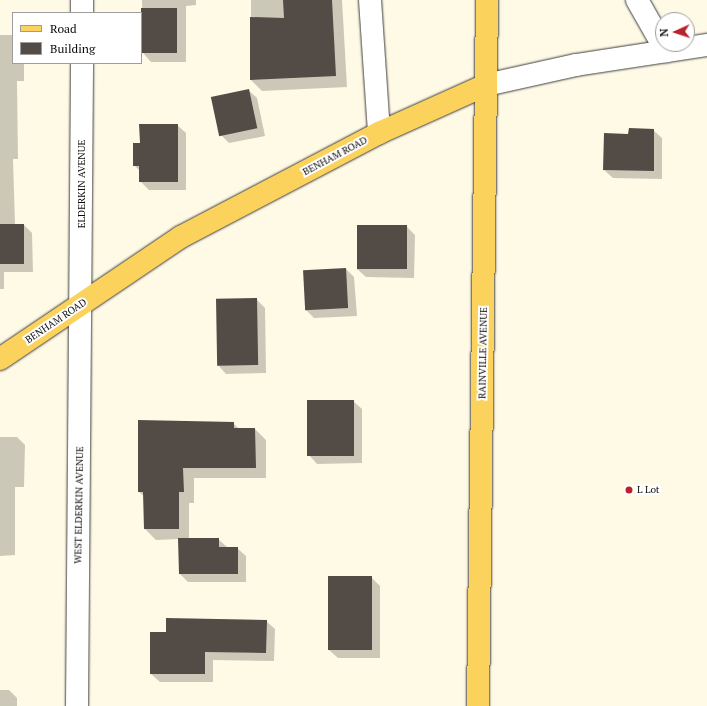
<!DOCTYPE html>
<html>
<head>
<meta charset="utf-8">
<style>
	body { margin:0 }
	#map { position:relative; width:707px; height:706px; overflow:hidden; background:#fffae6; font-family:"PT Serif",serif }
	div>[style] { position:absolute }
	.shadow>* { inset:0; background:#0003 }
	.building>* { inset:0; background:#524b46; transform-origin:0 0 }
	.roads { filter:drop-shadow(0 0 1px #3d3d3d) drop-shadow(0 0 1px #3d3d3d) }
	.minor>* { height:22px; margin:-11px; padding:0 11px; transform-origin:11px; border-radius:11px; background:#fff }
	.major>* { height:22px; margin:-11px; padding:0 11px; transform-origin:11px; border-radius:11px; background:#fbd25b }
	.dots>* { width:11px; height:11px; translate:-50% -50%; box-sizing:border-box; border:2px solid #fff; border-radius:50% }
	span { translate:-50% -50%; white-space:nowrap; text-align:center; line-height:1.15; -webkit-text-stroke:4px #fff; paint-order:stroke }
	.street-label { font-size:10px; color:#0a0a0a }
	.poi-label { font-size:10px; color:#0a0a0a }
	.left { translate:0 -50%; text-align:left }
	.legend { position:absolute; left:12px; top:12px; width:130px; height:52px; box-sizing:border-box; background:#fff; border:1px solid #9d9d9d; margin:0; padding:5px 7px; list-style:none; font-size:12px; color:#0a0a0a }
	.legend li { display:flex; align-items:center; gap:8px; height:20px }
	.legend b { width:20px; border:1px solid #9d9d9d }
	.north { position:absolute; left:655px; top:12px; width:40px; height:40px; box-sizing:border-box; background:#fff; border:1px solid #9d9d9d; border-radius:50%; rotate:267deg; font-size:11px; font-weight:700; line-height:16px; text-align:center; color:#0a0a0a }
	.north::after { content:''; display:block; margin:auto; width:14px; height:18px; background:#ba212b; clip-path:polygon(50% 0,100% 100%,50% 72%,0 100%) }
</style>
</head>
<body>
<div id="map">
	<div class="shadow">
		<i style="clip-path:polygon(142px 0,196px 0,196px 5px,186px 6px,186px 62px,151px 62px,143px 53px)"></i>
		<i style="clip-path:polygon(251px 0,342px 0,347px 87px,262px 91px,251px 80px)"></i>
		<i style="clip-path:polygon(0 35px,13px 35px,13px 63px,24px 63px,24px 81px,17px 81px,18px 159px,13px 159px,15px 225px,24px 225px,32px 233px,33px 272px,4px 272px,4px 289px,0 289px)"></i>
		<i style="clip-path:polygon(248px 90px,257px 98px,265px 136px,229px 143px,221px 135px)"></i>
		<i style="clip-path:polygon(177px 125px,186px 133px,186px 190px,149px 190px,140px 181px,140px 171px,134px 165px,141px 144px)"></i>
		<i style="clip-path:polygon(653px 130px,662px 138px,662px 179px,613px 178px,604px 170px)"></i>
		<i style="clip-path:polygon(406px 226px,415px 235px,414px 278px,366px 277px,357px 269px)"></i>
		<i style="clip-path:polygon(346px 269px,354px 277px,357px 316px,314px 318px,305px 309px)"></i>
		<i style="clip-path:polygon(256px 299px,265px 308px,266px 373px,226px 374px,218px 365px)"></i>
		<i style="clip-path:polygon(353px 401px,362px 409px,362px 463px,317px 464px,309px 455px)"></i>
		<i style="clip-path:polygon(233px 423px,239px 429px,255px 429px,266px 440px,266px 478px,194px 478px,194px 503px,189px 503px,189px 539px,218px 539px,227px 547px,237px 548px,246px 556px,246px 582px,188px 582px,180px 574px,179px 539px,156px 540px,145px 529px,145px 497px,139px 492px)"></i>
		<i style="clip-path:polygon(0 437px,17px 437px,25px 445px,24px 487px,15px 487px,15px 555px,0 556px)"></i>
		<i style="clip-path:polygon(371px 577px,380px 586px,380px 658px,338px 658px,329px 650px)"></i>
		<i style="clip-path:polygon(266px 621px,275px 629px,274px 661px,213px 660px,213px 682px,160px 682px,151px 674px,167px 633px)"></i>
		<i style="clip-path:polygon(0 690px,9px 690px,17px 698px,17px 706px,0 706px)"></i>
	</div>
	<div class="building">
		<i style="clip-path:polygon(283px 0,332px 0,336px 76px,250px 80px,250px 17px,284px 18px)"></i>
		<i style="left:141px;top:8px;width:36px;height:45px"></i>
		<i style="left:249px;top:89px;width:40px;height:39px;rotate:78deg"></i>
		<i style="clip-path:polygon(139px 124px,178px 124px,178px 182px,139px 182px,139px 166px,133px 166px,133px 143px,140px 143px)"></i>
		<i style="clip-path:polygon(629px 128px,654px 129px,654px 171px,603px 170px,604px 133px,628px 134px)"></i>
		<i style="left:0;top:224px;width:24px;height:40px"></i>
		<i style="left:357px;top:225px;width:50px;height:44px"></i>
		<i style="left:346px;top:268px;width:40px;height:43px;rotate:87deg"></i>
		<i style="left:257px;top:298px;width:67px;height:41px;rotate:89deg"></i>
		<i style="left:307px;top:400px;width:47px;height:56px"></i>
		<i style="clip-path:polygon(138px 420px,234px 422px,234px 428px,255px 428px,256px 468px,183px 468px,184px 492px,179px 492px,179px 529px,144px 529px,143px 492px,138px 492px)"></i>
		<i style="clip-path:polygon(178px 538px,219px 538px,219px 547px,238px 547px,238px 574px,179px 574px)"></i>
		<i style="left:328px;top:576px;width:44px;height:74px"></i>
		<i style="clip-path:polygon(166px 618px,267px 620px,266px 653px,205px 652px,205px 674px,150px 674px,150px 632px,166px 632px)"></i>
	</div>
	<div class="roads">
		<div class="minor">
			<i style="left:370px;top:0;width:133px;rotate:86.1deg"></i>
			<i style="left:637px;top:0;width:59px;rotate:60.4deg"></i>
			<i style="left:82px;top:13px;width:13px;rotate:-90deg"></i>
			<i style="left:486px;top:85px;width:92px;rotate:-12.5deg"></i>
			<i style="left:576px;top:65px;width:133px;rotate:-8.7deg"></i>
			<i style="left:77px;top:706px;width:643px;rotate:-89.55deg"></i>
		</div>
		<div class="major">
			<i style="left:0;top:359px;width:218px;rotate:-34deg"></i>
			<i style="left:181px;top:237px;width:224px;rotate:-27.7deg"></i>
			<i style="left:379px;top:133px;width:117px;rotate:-24.2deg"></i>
			<i style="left:478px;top:706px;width:706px;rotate:-89.27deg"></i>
		</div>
	</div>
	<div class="dots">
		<i style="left:629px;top:490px;background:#ba212b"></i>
	</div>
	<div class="street-label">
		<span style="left:335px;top:156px;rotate:-28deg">BENHAM ROAD</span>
		<span style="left:82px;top:184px;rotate:-90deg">ELDERKIN AVENUE</span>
		<span style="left:56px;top:321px;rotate:-34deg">BENHAM ROAD</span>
		<span style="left:483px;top:353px;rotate:-89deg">RAINVILLE AVENUE</span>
		<span style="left:79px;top:505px;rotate:-89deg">WEST ELDERKIN AVENUE</span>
	</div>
	<div class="poi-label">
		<span class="left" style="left:637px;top:490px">L Lot</span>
	</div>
	<ul class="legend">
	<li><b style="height:5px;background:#fbd25b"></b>Road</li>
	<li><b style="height:11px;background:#524b46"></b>Building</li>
	</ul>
	<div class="north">N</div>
</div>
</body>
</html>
